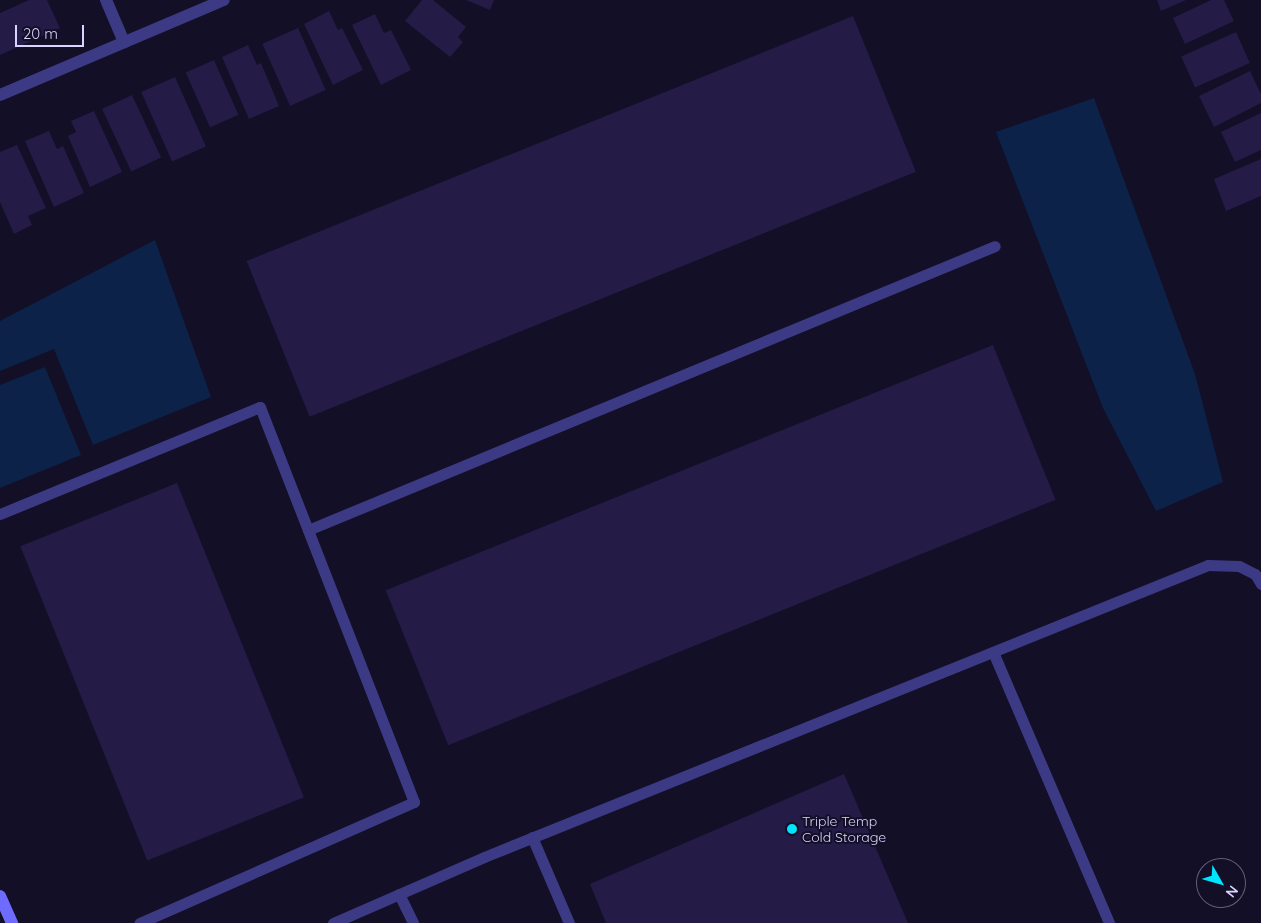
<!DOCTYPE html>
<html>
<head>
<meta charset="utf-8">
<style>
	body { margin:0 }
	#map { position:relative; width:1261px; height:923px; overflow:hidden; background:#130f26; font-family:Quicksand,sans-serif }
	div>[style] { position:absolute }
	.water>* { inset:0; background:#0c2248 }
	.building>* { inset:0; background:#241b47; transform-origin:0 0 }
	.lane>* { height:11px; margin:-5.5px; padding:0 5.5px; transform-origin:5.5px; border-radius:5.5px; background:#3d3a85 }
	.street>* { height:12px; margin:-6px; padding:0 6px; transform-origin:6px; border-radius:6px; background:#3d3a85 }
	.secondary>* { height:12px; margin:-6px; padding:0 6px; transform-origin:6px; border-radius:6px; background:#6f6bff }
	.dots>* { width:14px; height:14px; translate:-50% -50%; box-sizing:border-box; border:2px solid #130f26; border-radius:50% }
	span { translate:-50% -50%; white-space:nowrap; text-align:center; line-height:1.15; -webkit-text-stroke:4px #130f26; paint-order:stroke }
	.poi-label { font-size:14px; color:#d9d4ff }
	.left { translate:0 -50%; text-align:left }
	.north { position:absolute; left:1196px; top:858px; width:50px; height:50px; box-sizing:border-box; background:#130f26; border:1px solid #625e7d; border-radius:50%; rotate:128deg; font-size:14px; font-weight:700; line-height:20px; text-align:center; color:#d9d4ff }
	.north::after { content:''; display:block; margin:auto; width:18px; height:22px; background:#00e5ff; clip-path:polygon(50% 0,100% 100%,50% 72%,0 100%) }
	.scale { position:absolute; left:15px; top:25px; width:69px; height:22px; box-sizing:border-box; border:2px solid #d9d4ff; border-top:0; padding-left:6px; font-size:15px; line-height:18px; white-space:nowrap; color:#d9d4ff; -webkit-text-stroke:4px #130f26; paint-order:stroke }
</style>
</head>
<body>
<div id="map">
	<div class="water">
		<i style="clip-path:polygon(1094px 98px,1195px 374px,1223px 482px,1156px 511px,1103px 408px,996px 132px)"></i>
		<i style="clip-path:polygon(155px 240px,211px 397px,93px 445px,54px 349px,0 371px,0 321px)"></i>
		<i style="clip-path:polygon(45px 367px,81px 455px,0 488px,0 385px)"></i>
	</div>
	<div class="building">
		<i style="clip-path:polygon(29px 0,47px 0,60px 28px,0 55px,0 13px)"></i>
		<i style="clip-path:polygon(422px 0,433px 0,466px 27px,458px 37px,463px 42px,450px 57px,405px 21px)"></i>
		<i style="clip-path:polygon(466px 0,494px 0,490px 10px)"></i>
		<i style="clip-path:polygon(1157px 0,1186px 0,1161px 11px)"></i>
		<i style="clip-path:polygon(1211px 0,1224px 0,1234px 21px,1185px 44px,1173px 18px)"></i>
		<i style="clip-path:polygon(329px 11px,338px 30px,342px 28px,363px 70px,333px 85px,304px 24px)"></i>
		<i style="clip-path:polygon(375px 14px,384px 33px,391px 30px,411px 70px,381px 85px,352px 25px)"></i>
		<i style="left:853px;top:16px;width:168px;height:654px;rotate:68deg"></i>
		<i style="left:298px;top:28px;width:68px;height:39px;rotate:66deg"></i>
		<i style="left:1236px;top:32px;width:34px;height:60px;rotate:66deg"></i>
		<i style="clip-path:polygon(248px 45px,257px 65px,261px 63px,279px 106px,249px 119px,222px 57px)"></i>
		<i style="left:214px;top:60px;width:60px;height:31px;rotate:66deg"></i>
		<i style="clip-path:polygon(1250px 71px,1261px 94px,1261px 103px,1214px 127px,1199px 96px)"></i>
		<i style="left:175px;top:77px;width:76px;height:37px;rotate:66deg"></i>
		<i style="left:132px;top:95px;width:69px;height:33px;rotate:65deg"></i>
		<i style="clip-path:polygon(94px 111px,122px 172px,90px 187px,68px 136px,76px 132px,71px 121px)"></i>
		<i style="clip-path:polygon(1261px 113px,1261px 150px,1235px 162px,1221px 132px)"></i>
		<i style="clip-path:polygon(49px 131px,57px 149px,63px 146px,84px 193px,54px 207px,25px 141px)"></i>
		<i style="clip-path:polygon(17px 145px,46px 208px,28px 216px,32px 225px,14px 234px,0 202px,0 152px)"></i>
		<i style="clip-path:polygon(1261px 159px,1261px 196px,1226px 211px,1214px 179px)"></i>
		<i style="left:993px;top:345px;width:167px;height:655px;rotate:68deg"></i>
		<i style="left:177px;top:483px;width:339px;height:169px;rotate:68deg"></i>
		<i style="clip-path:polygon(844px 774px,908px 923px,606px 923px,590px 884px)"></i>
	</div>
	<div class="lane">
		<i style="left:0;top:514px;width:281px;rotate:-22.4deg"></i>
		<i style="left:260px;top:407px;width:424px;rotate:68.7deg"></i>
		<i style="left:414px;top:802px;width:300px;rotate:156.2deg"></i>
		<i style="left:308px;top:530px;width:743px;rotate:-22.46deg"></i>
		<i style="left:993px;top:652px;width:295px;rotate:66.8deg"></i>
		<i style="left:532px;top:837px;width:94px;rotate:66.7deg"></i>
		<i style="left:399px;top:894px;width:32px;rotate:64deg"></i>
		<i style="left:333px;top:923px;width:165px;rotate:-23.6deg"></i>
		<i style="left:484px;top:857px;width:781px;rotate:-21.96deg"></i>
		<i style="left:1208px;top:565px;width:31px;rotate:2deg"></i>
		<i style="left:1239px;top:566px;width:18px;rotate:27deg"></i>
		<i style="left:1255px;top:574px;width:12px;rotate:59deg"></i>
	</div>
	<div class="street">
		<i style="left:106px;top:0;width:46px;rotate:66.8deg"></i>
		<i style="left:0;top:95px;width:243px;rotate:-23deg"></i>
	</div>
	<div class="secondary">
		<i style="left:0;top:896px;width:30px;rotate:66deg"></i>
	</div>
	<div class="dots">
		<i style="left:792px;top:829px;background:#00e5ff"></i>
	</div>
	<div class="poi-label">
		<span class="left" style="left:802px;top:829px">Triple Temp<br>Cold Storage</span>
	</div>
	<div class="north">N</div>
	<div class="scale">20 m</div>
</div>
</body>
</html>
